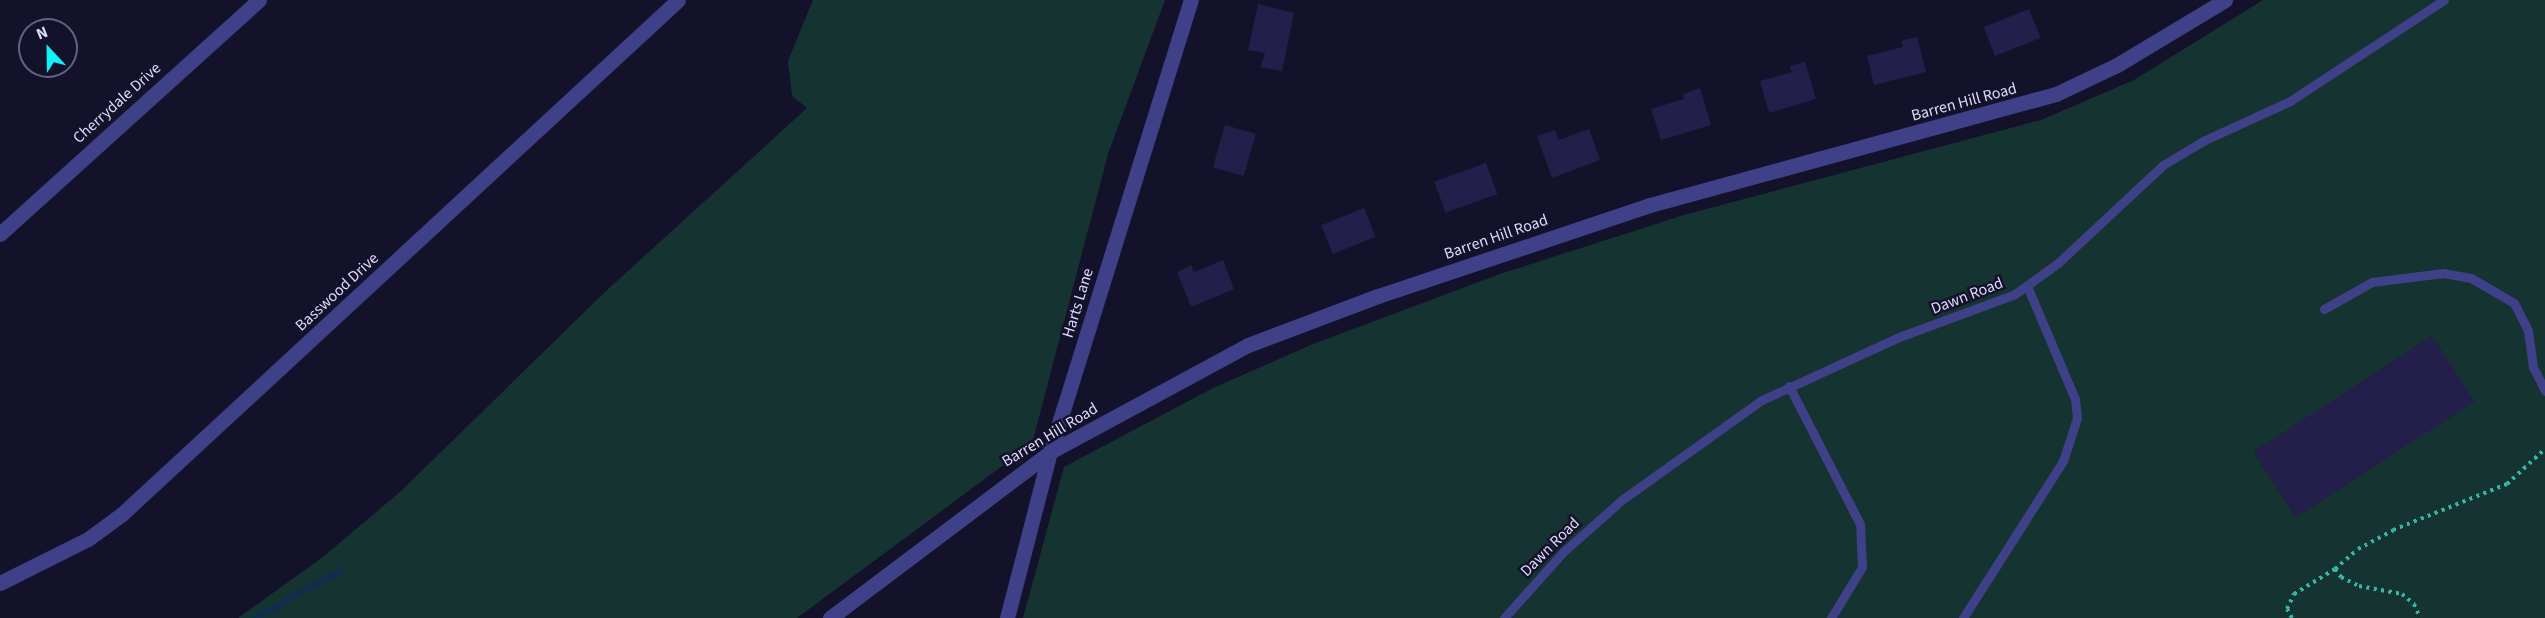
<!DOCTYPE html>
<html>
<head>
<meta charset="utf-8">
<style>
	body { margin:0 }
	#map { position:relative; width:2545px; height:618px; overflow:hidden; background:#14122a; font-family:"Source Sans 3",sans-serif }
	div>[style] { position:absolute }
	.green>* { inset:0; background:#153330 }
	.stream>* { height:6px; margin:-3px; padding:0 3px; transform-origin:3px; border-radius:3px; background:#112d4e }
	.building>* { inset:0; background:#241e4a; transform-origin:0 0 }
	.path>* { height:4px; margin-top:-2px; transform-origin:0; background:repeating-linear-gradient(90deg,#35b8a6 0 3px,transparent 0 7.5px) }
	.service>* { height:9px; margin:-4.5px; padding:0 4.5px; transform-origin:4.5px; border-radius:4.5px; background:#3e4187 }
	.minor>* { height:15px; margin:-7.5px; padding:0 7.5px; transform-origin:7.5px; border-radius:7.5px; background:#3e4187 }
	.tertiary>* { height:15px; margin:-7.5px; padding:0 7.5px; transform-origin:7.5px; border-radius:7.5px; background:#3e4187 }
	span { translate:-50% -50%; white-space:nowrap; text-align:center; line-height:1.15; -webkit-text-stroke:5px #14122a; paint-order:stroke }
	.street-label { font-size:16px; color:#dddbfe }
	.north { position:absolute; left:18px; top:18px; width:60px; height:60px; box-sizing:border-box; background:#14122a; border:2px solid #64627f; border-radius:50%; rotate:338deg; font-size:16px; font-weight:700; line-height:24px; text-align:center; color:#dddbfe }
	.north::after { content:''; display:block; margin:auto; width:21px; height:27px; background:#0ff1f7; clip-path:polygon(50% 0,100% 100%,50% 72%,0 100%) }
</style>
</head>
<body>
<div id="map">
	<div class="green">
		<i style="clip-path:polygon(813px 0,1165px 0,1108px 154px,1032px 444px,797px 618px,238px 618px,323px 557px,401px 491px,606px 291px,807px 108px,792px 96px,788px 61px)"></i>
		<i style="clip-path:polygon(2263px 0,2545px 0,2545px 618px,1023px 618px,1064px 467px,1213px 388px,1313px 344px,1500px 274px,1684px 215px,2041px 120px,2134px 80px)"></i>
	</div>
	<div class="stream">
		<i style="left:255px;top:618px;width:97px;rotate:-28.9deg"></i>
	</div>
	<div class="building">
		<i style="clip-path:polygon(1258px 4px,1294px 13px,1282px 71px,1260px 67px,1265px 53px,1248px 50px)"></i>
		<i style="left:2029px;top:9px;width:31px;height:49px;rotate:68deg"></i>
		<i style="clip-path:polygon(1917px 37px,1926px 72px,1874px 85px,1867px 56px,1903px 47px,1901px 41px)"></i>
		<i style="clip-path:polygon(1805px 62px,1816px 99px,1769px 113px,1760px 81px,1792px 72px,1790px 66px)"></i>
		<i style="clip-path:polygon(1700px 88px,1711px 125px,1661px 140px,1651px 109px,1684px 99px,1683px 94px)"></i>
		<i style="left:1225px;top:125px;width:32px;height:44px;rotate:16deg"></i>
		<i style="clip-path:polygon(1589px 129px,1600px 160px,1552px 178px,1537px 136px,1555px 130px,1559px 140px)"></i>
		<i style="left:1486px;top:163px;width:33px;height:55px;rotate:70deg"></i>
		<i style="left:1364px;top:208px;width:31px;height:46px;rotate:68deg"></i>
		<i style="clip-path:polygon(1223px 260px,1234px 289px,1191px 307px,1177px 272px,1191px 265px,1194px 272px)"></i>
		<i style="left:2432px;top:336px;width:78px;height:213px;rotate:57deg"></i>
	</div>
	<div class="path">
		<i style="left:2335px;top:569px;width:10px;rotate:53deg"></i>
		<i style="left:2341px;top:577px;width:20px;rotate:27deg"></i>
		<i style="left:2359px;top:586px;width:44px;rotate:10.5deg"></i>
		<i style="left:2402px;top:594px;width:16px;rotate:40deg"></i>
		<i style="left:2414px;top:604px;width:15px;rotate:67deg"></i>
		<i style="left:2292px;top:618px;width:10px;rotate:-119deg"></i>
		<i style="left:2287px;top:609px;width:17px;rotate:-65deg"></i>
		<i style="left:2294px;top:594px;width:48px;rotate:-31.4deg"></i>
		<i style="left:2335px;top:569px;width:30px;rotate:-41deg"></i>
		<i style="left:2358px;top:549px;width:40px;rotate:-28deg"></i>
		<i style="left:2393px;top:530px;width:123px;rotate:-22deg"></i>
		<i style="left:2507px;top:484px;width:52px;rotate:-42.6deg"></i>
	</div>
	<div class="service">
		<i style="left:2324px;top:309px;width:55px;rotate:-29.4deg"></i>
		<i style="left:2372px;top:282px;width:72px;rotate:-7.2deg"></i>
		<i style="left:2443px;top:273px;width:28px;rotate:10deg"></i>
		<i style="left:2471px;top:278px;width:50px;rotate:30.2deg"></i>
		<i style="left:2514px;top:303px;width:31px;rotate:63deg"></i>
		<i style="left:2528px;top:331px;width:36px;rotate:82deg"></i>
		<i style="left:2533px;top:367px;width:27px;rotate:63deg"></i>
		<i style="left:1789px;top:386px;width:155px;rotate:62.8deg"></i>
		<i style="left:1860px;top:524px;width:43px;rotate:87.3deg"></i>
		<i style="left:1862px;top:567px;width:60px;rotate:121.3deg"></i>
		<i style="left:1504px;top:618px;width:89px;rotate:-48.2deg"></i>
		<i style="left:1563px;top:552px;width:80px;rotate:-41.5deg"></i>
		<i style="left:1623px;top:499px;width:171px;rotate:-35.5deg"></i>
		<i style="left:1762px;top:400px;width:151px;rotate:-24.7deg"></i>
		<i style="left:1899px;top:337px;width:124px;rotate:-20.3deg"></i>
		<i style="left:2015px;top:294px;width:53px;rotate:-35.8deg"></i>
		<i style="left:2058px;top:263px;width:144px;rotate:-43deg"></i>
		<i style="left:2163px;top:165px;width:49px;rotate:-30.8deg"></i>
		<i style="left:2205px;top:140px;width:94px;rotate:-24.6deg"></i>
		<i style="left:2290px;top:101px;width:184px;rotate:-33.3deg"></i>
		<i style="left:1963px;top:618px;width:186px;rotate:-57.5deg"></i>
		<i style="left:2063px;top:461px;width:45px;rotate:-72deg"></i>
		<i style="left:2077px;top:418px;width:19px;rotate:-96deg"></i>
		<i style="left:2075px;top:399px;width:123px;rotate:-113deg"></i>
	</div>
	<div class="minor">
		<i style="left:0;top:234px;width:349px;rotate:-42.1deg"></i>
		<i style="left:0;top:583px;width:98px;rotate:-26.6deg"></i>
		<i style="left:88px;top:539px;width:42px;rotate:-36.3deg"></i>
		<i style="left:122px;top:514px;width:757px;rotate:-42.75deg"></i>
		<i style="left:1007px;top:618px;width:171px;rotate:-75.5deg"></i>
	</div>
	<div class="tertiary">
		<i style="left:1050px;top:452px;width:473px;rotate:-72.7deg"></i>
		<i style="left:830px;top:618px;width:276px;rotate:-37deg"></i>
		<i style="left:1050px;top:452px;width:225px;rotate:-28.4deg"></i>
		<i style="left:1248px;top:345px;width:139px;rotate:-20.7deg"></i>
		<i style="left:1378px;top:296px;width:287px;rotate:-18.5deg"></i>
		<i style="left:1650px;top:205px;width:421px;rotate:-15.3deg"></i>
		<i style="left:2056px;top:94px;width:68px;rotate:-25.4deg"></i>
		<i style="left:2117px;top:65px;width:126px;rotate:-31deg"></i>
	</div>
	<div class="street-label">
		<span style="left:1964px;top:102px;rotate:-15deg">Barren Hill Road</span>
		<span style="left:117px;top:103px;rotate:-42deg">Cherrydale Drive</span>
		<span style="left:1496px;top:237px;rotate:-19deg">Barren Hill Road</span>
		<span style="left:337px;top:292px;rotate:-43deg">Basswood Drive</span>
		<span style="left:1967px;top:296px;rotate:-21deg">Dawn Road</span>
		<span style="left:1078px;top:303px;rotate:-73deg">Harts Lane</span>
		<span style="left:1050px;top:435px;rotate:-31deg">Barren Hill Road</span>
		<span style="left:1550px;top:547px;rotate:-45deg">Dawn Road</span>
	</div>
	<div class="north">N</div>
</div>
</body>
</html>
